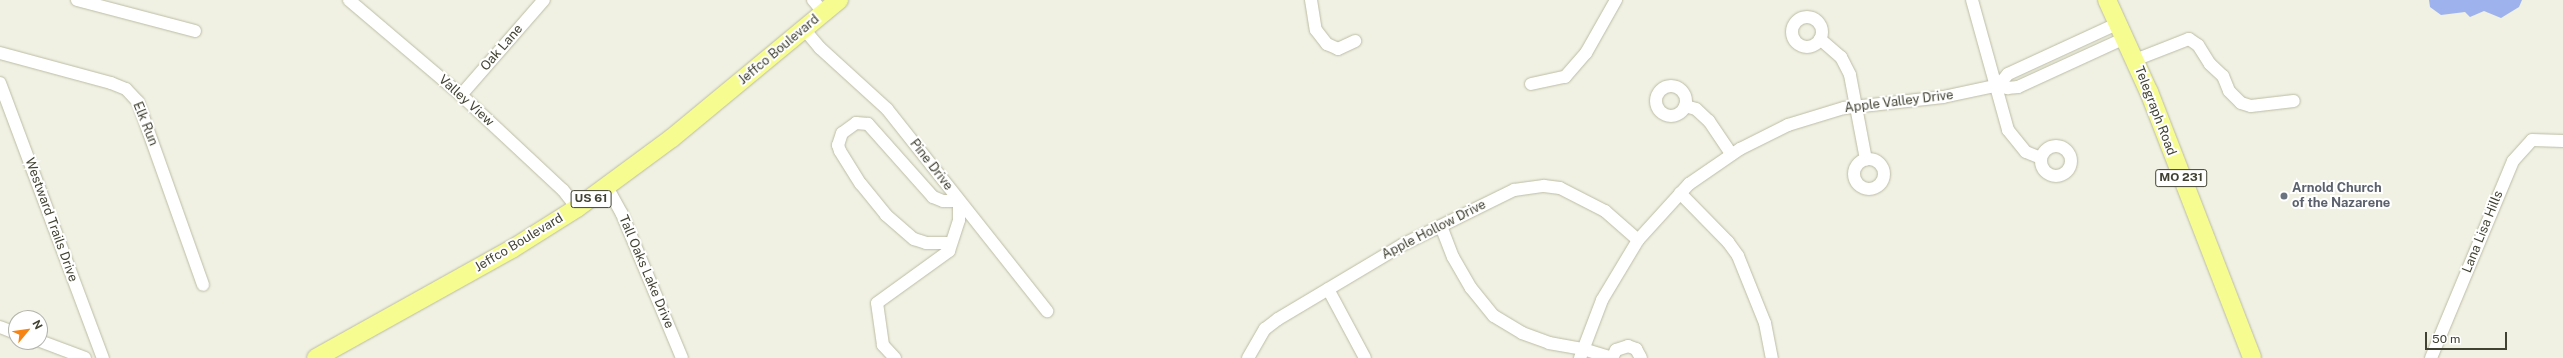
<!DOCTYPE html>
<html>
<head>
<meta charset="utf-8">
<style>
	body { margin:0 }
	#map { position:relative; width:2563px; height:358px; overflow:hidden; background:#f0f1e2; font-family:"Public Sans",sans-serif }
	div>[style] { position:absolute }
	.water>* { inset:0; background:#9eb2ee }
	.roads { filter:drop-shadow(0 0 1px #bcbca5) drop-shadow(0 0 1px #bcbca5) }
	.street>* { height:12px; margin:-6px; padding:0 6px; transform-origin:6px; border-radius:6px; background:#fff }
	.street>.ring { margin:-6px; padding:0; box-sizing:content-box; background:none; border:12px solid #fff; border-radius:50% }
	.primary>* { height:18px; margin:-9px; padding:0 9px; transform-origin:9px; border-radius:9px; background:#f6fc90 }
	.dots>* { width:11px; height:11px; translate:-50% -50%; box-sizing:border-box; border:2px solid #fff; border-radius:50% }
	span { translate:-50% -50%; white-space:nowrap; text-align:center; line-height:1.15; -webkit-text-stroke:4px #fff; paint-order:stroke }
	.shield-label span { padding:1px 3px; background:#fff; border:1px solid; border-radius:3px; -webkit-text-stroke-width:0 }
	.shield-label { font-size:12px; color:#424233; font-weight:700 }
	.street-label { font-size:13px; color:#424233 }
	.worship-label { font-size:13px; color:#5b616d; font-weight:700 }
	.left { translate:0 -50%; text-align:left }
	.north { position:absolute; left:8px; top:310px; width:40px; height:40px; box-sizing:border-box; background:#fff; border:1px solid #b3b3ad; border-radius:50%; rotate:61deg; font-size:11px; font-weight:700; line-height:16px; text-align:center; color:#424233 }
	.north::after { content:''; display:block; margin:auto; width:14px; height:18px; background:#f68414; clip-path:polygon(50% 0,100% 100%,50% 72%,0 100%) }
	.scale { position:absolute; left:2425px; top:332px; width:82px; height:18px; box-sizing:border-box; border:2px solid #424233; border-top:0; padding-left:5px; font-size:12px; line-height:14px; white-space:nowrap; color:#424233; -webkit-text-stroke:3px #fff; paint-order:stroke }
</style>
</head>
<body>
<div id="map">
	<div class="water">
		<i style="clip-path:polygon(2429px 0,2522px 0,2519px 7px,2501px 18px,2484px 11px,2470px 17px,2465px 12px,2441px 15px,2430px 7px)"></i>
	</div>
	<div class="roads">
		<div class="street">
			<i style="left:77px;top:0;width:122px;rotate:14.7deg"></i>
			<i style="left:349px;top:0;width:147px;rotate:40.3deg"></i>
			<i style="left:461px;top:95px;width:139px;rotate:43deg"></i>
			<i style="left:563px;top:190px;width:23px;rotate:52deg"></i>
			<i style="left:813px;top:0;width:17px;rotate:50deg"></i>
			<i style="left:1311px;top:0;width:30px;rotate:81deg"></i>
			<i style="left:1316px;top:30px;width:18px;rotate:52deg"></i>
			<i style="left:1327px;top:44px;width:12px;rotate:24deg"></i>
			<i style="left:1338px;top:49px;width:19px;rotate:-25deg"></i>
			<i style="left:1972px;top:0;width:135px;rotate:74.5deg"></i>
			<i style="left:2008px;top:130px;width:28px;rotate:51deg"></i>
			<i style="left:2026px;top:152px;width:16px;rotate:22deg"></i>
			<i class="ring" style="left:1792px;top:17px;width:18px;height:18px"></i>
			<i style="left:804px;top:29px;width:25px;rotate:50deg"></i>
			<i style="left:820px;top:48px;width:91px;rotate:42.3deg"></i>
			<i style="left:887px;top:109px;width:258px;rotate:51.6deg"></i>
			<i style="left:1820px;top:39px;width:28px;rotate:41deg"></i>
			<i style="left:1841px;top:57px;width:20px;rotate:63deg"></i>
			<i style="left:1850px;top:75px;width:86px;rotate:79.3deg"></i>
			<i style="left:0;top:53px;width:115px;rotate:15.1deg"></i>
			<i style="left:111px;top:83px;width:16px;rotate:22deg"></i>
			<i style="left:126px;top:89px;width:18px;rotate:47deg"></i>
			<i style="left:138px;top:102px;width:194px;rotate:70.4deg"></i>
			<i style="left:2135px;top:60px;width:58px;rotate:-21.3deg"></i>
			<i style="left:2189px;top:39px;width:11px;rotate:34deg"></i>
			<i style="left:2198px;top:45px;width:22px;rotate:58deg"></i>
			<i style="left:2210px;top:64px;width:18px;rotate:43deg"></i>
			<i style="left:2223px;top:76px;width:16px;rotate:68deg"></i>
			<i style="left:2229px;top:91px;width:17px;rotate:45deg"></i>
			<i style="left:2241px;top:103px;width:10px;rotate:17deg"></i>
			<i style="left:2251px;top:106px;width:43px;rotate:-6.6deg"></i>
			<i style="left:0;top:83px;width:294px;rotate:69.5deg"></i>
			<i style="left:1531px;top:84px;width:35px;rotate:-12deg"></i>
			<i style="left:1565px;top:77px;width:32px;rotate:-49deg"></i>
			<i style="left:1586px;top:53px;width:61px;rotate:-60.5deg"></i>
			<i style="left:1999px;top:85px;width:14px;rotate:-51deg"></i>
			<i style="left:2008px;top:74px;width:122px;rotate:-24.7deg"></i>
			<i class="ring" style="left:1656px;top:86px;width:18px;height:18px"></i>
			<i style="left:461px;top:95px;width:126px;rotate:-48.9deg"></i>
			<i style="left:1685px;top:106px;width:11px;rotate:15deg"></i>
			<i style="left:1696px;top:109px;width:18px;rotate:43deg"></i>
			<i style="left:1709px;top:121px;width:40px;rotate:56deg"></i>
			<i class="ring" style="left:2041px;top:146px;width:18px;height:18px"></i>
			<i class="ring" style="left:1854px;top:159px;width:18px;height:18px"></i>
			<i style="left:607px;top:187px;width:31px;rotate:61deg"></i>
			<i style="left:622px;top:214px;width:156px;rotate:67.4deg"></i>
			<i style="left:1680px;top:193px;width:69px;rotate:45.6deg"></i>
			<i style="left:1728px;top:242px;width:17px;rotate:54deg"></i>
			<i style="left:1738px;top:256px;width:72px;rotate:68.1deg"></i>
			<i style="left:1765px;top:323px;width:36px;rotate:79deg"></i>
			<i style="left:1441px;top:226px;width:33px;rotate:69deg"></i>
			<i style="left:1453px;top:257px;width:36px;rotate:60deg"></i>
			<i style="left:1471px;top:288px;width:36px;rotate:51deg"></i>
			<i style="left:1494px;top:316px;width:33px;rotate:31deg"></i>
			<i style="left:1522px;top:333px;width:29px;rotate:20deg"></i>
			<i style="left:1549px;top:343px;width:35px;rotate:10deg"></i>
			<i style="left:1583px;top:349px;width:30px;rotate:17deg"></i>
			<i style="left:1328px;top:289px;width:78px;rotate:61.8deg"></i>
			<i style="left:0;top:327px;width:17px;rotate:21deg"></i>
			<i style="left:40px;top:341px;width:48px;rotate:20.7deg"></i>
			<i style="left:895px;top:358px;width:18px;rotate:-133deg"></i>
			<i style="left:883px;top:345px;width:42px;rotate:-98.1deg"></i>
			<i style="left:877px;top:303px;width:89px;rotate:-35.8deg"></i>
			<i style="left:949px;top:251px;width:33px;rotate:-72deg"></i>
			<i style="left:959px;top:220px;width:19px;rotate:-90deg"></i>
			<i style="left:959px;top:201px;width:16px;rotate:180deg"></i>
			<i style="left:943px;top:201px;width:11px;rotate:-158deg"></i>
			<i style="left:933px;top:197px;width:98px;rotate:-131.7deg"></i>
			<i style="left:868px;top:124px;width:12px;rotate:-175deg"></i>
			<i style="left:856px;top:123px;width:17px;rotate:144deg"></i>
			<i style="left:842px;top:133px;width:13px;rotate:108deg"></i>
			<i style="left:838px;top:145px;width:6px;rotate:72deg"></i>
			<i style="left:840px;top:151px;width:39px;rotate:58deg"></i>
			<i style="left:861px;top:184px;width:40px;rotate:51deg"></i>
			<i style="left:886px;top:215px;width:37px;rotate:41deg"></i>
			<i style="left:914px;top:239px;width:13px;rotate:18deg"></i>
			<i style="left:926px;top:243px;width:25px"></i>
			<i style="left:1248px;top:358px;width:34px;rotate:-60deg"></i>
			<i style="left:1265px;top:329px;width:16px;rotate:-38deg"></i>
			<i style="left:1278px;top:319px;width:144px;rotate:-30.8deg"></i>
			<i style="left:1402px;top:245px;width:125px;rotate:-26.2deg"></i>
			<i style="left:1514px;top:190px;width:30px;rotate:-8deg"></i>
			<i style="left:1544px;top:186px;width:16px;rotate:7deg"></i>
			<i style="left:1560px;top:188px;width:51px;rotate:27.1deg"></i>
			<i style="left:1605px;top:211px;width:44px;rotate:41.3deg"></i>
			<i style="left:1580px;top:358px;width:62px;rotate:-69.2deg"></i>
			<i style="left:1602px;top:300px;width:70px;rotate:-59deg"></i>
			<i style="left:1638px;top:240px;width:76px;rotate:-47.7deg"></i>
			<i style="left:1689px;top:184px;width:62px;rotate:-34.5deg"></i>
			<i style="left:1740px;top:149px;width:54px;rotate:-26.6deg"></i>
			<i style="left:1788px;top:125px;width:59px;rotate:-16.9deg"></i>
			<i style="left:1844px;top:108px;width:100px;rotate:-6.3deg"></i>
			<i style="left:1943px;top:97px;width:57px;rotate:-12.1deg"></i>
			<i style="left:1999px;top:85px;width:9px;rotate:21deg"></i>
			<i style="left:2007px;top:88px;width:11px;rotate:-5deg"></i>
			<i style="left:2018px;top:87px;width:118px;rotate:-24.6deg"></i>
			<i style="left:1612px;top:358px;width:9px;rotate:-63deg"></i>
			<i style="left:1616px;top:350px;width:13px;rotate:-18deg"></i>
			<i style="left:1628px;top:346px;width:9px;rotate:21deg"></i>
			<i style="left:1636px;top:349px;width:10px;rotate:61deg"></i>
			<i style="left:2431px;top:358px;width:213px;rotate:-67.4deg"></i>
			<i style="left:2513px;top:161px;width:28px;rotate:-48deg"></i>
			<i style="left:2532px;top:140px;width:31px;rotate:2deg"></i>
		</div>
		<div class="primary">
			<i style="left:2107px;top:0;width:101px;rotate:65.5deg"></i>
			<i style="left:2149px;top:92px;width:285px;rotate:68.8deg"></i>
			<i style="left:316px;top:358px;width:224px;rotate:-29.1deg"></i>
			<i style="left:512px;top:249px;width:77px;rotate:-32.2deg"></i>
			<i style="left:577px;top:208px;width:118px;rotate:-36.4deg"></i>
			<i style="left:672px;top:138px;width:217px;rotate:-39.6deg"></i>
		</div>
	</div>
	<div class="dots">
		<i style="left:2284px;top:196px;background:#6b7280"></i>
	</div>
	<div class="shield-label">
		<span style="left:2181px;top:178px">MO 231</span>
		<span style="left:591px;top:199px">US 61</span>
	</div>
	<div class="street-label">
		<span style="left:502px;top:48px;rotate:-49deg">Oak Lane</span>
		<span style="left:779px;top:50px;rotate:-40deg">Jeffco Boulevard</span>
		<span style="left:466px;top:101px;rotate:42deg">Valley View</span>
		<span style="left:1899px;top:102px;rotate:-7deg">Apple Valley Drive</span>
		<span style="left:2155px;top:111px;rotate:69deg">Telegraph Road</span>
		<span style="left:145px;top:124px;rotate:68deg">Elk Run</span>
		<span style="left:931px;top:165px;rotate:52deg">Pine Drive</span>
		<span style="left:51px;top:220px;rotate:70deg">Westward Trails Drive</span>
		<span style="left:1434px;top:230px;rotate:-27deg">Apple Hollow Drive</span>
		<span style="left:2483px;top:232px;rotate:-68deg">Lana Lisa Hills</span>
		<span style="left:519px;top:243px;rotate:-31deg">Jeffco Boulevard</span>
		<span style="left:646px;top:272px;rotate:67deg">Tall Oaks Lake Drive</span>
	</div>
	<div class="worship-label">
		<span class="left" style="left:2292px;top:196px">Arnold Church<br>of the Nazarene</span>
	</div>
	<div class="north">N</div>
	<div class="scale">50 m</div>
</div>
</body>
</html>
